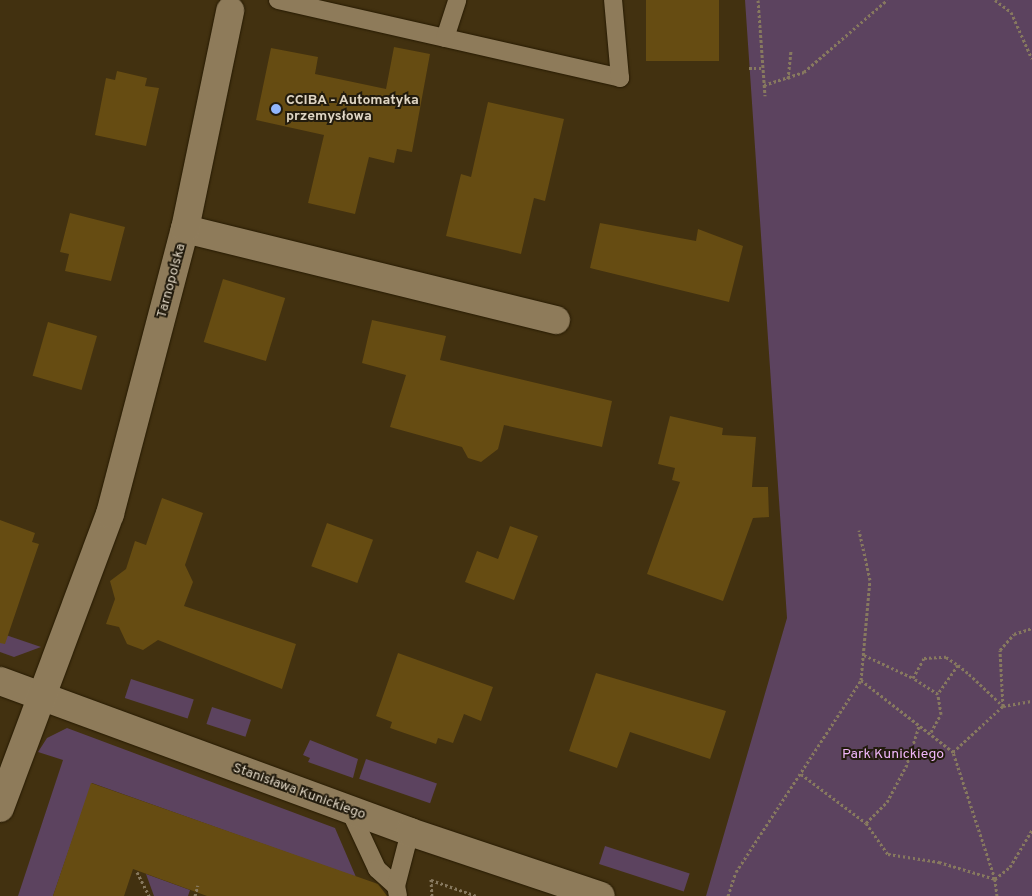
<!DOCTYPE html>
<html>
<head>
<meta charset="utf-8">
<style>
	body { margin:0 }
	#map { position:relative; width:1032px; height:896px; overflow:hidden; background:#423110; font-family:Overpass,sans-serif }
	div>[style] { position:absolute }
	.green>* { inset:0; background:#5c435f; transform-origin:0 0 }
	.building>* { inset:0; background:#664c12; transform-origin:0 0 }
	.path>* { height:3px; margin-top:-1.5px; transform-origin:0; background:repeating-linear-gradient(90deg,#87795f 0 2.5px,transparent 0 5px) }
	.roads { filter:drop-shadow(0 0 1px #261a02) drop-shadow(0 0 1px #261a02) }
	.lane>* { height:18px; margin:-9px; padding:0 9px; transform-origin:9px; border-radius:9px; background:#8e7b5a }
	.street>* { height:28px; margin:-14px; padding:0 14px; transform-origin:14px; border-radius:14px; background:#8e7b5a }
	.dots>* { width:14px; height:14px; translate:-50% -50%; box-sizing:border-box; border:2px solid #221b0d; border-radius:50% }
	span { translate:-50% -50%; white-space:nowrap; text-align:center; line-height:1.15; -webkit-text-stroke:4px #221b0d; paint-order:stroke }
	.poi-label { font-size:14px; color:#dfd5c3; font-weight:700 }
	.left { translate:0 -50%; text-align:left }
	.street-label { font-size:14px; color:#dfd5c3 }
	.park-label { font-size:14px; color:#f0b6f8 }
</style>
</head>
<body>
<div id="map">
	<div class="green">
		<i style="clip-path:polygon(745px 0,1032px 0,1032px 896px,706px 896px,787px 618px)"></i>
		<i style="clip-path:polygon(0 633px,41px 647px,14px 657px,0 652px)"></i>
		<i style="left:131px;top:679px;width:66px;height:20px;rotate:18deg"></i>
		<i style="left:212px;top:707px;width:41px;height:18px;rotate:18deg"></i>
		<i style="clip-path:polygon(67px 728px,335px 828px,356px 877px,92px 783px,53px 896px,18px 896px,63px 760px,38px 752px,47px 738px)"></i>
		<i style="clip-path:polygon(310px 740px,358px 759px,353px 778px,308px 762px,310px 758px,303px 755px)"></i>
		<i style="left:366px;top:759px;width:75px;height:21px;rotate:19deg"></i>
		<i style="left:605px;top:846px;width:89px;height:19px;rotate:18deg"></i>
		<i style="clip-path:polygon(146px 874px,190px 890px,188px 896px,154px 896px)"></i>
	</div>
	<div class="building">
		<i style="left:646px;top:0;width:73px;height:61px"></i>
		<i style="clip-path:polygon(394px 47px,430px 54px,412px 152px,397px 149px,394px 163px,369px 157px,355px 214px,308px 203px,324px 135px,256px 120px,271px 48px,318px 57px,315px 74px,386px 89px)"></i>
		<i style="clip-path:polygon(117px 71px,147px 78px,145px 86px,159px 88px,146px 146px,95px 135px,106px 78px,115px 80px)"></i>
		<i style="clip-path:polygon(488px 102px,564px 119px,545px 201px,534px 198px,521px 254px,446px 236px,461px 174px,471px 177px)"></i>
		<i style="clip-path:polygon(70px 213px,125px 227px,111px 281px,65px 271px,69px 254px,60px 252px)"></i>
		<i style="clip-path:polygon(600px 223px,696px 241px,698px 229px,743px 246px,729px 302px,590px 268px)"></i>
		<i style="left:223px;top:279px;width:65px;height:66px;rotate:17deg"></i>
		<i style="clip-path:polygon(372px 320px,446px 336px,440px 360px,612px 401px,602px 447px,504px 425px,498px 449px,481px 462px,468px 458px,462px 447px,390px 427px,406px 375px,362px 363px)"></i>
		<i style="left:48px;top:322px;width:51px;height:56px;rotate:16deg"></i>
		<i style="clip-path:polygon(670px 416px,723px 428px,722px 435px,756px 437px,752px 487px,768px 487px,769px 517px,753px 518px,723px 601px,647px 574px,680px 482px,672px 480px,675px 468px,658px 464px)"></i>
		<i style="clip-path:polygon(162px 498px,203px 513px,185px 565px,193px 582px,184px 606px,296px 644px,282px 689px,158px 640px,143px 650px,127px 644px,119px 627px,106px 624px,115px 599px,110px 581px,126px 569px,135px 541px,146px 545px)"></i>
		<i style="clip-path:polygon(0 520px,35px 533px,32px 542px,39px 544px,5px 644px,0 643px)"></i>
		<i style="left:327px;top:523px;width:49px;height:46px;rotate:20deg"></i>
		<i style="clip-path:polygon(510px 526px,538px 536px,514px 600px,465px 582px,477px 551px,498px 559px)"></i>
		<i style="clip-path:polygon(398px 653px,493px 687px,481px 721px,464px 714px,453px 743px,438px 738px,436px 744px,390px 728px,392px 722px,376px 716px)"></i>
		<i style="clip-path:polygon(596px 673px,726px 711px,710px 759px,630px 732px,617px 768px,569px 751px)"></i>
		<i style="clip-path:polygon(91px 783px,378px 884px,387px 896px,207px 896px,133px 869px,124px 896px,53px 896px)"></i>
	</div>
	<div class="path">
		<i style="left:758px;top:0;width:96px;rotate:85.8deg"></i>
		<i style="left:995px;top:0;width:20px;rotate:37deg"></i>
		<i style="left:1011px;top:12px;width:51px;rotate:65.9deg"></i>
		<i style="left:749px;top:68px;width:13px"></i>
		<i style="left:788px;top:79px;width:28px;rotate:-84deg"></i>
		<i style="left:764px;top:85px;width:42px;rotate:-18deg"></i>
		<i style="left:804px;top:72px;width:110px;rotate:-40.9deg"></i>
		<i style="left:864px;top:655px;width:54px;rotate:25.1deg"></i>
		<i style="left:958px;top:665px;width:35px;rotate:125deg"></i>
		<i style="left:938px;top:694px;width:30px;rotate:-147deg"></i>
		<i style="left:913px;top:678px;width:23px;rotate:-61deg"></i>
		<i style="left:924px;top:658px;width:22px;rotate:-3deg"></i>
		<i style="left:946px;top:657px;width:14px;rotate:34deg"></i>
		<i style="left:958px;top:665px;width:14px;rotate:39deg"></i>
		<i style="left:969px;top:674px;width:47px;rotate:43.3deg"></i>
		<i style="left:861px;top:680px;width:117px;rotate:38deg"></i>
		<i style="left:1003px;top:706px;width:56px;rotate:-93.1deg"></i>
		<i style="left:1000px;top:650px;width:21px;rotate:-49deg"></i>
		<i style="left:1014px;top:634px;width:19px;rotate:-18deg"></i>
		<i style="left:931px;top:732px;width:21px;rotate:-61deg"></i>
		<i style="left:941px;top:714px;width:20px;rotate:-99deg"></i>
		<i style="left:801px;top:774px;width:81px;rotate:37deg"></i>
		<i style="left:866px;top:823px;width:38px;rotate:55deg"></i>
		<i style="left:888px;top:854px;width:52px;rotate:8.9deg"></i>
		<i style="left:939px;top:862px;width:59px;rotate:16.9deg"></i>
		<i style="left:866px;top:823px;width:30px;rotate:-45deg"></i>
		<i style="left:887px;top:802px;width:40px;rotate:-62deg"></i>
		<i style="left:906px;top:767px;width:43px;rotate:-72.4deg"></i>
		<i style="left:137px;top:872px;width:27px;rotate:63deg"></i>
		<i style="left:431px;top:879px;width:17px;rotate:87deg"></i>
		<i style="left:995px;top:879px;width:134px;rotate:-108.3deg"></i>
		<i style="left:953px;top:752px;width:68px;rotate:-42.6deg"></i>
		<i style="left:1003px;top:706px;width:29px;rotate:-10deg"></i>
		<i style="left:431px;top:880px;width:49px;rotate:19.2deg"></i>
		<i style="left:195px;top:896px;width:11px;rotate:-75deg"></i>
		<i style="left:728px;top:896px;width:25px;rotate:-72deg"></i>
		<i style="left:736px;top:872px;width:229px;rotate:-56.9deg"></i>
		<i style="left:861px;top:680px;width:100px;rotate:-84.9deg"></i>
		<i style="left:870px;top:580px;width:51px;rotate:-102.4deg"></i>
		<i style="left:997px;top:896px;width:17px;rotate:-97deg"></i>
		<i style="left:995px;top:879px;width:19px;rotate:-39deg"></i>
		<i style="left:1010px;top:867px;width:43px;rotate:-59.3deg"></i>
	</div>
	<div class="roads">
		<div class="lane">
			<i style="left:278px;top:0;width:351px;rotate:12.8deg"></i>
			<i style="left:620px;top:78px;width:78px;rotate:-95.1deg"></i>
			<i style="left:445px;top:38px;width:40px;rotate:-72deg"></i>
			<i style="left:350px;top:811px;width:64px;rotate:65deg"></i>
			<i style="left:377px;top:869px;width:25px;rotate:42deg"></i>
			<i style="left:398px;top:896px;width:10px;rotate:-101deg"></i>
			<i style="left:396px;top:886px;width:56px;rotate:-75.5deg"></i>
		</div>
		<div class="street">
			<i style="left:185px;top:229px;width:382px;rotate:13.8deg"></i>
			<i style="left:0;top:681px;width:437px;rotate:20.2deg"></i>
			<i style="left:410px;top:832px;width:201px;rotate:18.5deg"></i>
			<i style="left:0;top:808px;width:314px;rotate:-69.5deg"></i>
			<i style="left:110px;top:514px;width:295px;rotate:-75.3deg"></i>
			<i style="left:185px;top:229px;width:223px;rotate:-78.3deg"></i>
		</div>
	</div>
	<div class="dots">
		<i style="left:276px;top:109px;background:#92b7fd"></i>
	</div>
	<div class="poi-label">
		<span class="left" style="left:286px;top:109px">CCIBA - Automatyka<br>przemysłowa</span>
	</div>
	<div class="street-label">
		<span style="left:172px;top:281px;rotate:-75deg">Tarnopolska</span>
		<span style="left:299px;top:792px;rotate:20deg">Stanisława Kunickiego</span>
	</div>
	<div class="park-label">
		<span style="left:893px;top:755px">Park Kunickiego</span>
	</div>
</div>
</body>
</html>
